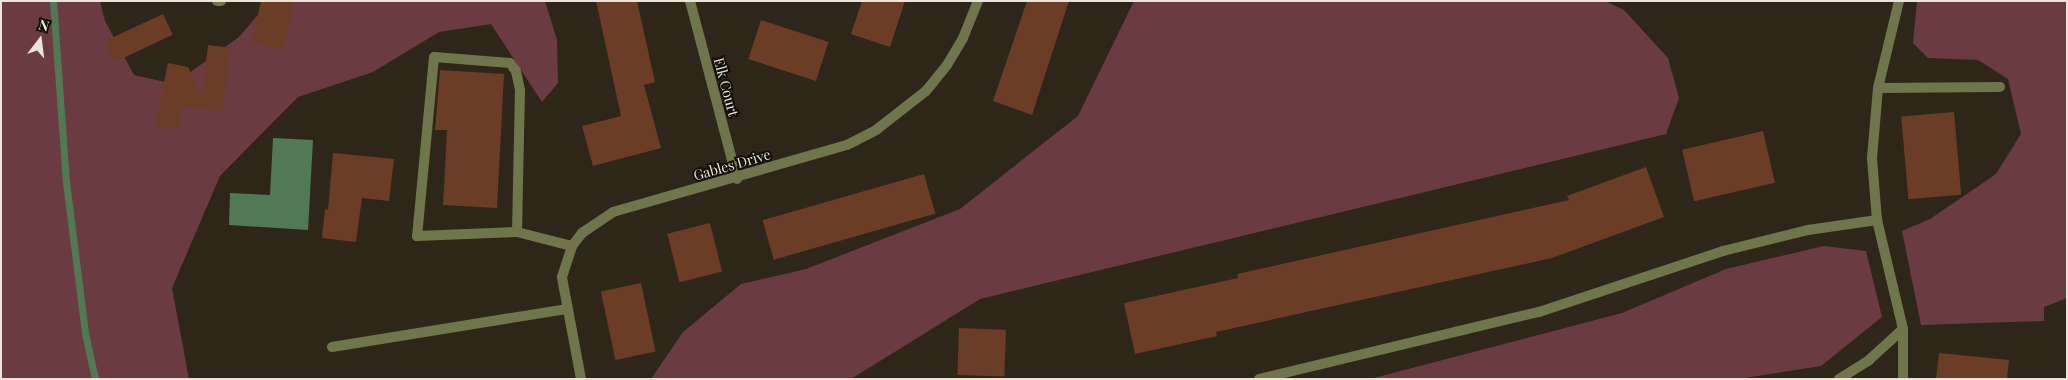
<!DOCTYPE html>
<html>
<head>
<meta charset="utf-8">
<style>
	body { margin:0 }
	#map { position:relative; width:2068px; height:380px; overflow:hidden; background:#2e2618; font-family:"Playfair Display",serif }
	div>[style] { position:absolute }
	.green>* { inset:0; background:#6a3c41 }
	.water>* { inset:0; background:#517a54 }
	.stream>* { height:7px; margin:-3.5px; padding:0 3.5px; transform-origin:3.5px; border-radius:3.5px; background:#517a54 }
	.building>* { inset:0; background:#6b3c26; transform-origin:0 0 }
	.service>* { height:10px; margin:-5px; padding:0 5px; transform-origin:5px; border-radius:5px; background:#71754b }
	.minor>* { height:10px; margin:-5px; padding:0 5px; transform-origin:5px; border-radius:5px; background:#71754b }
	span { translate:-50% -50%; white-space:nowrap; text-align:center; line-height:1.15; -webkit-text-stroke:4px #130f09; paint-order:stroke }
	.street-label { font-size:14px; color:#eae4db }
	.frame { position:absolute; inset:0; border:2px solid #eae4db; pointer-events:none }
	.north { position:absolute; left:15px; top:15px; width:50px; height:50px; -webkit-text-stroke:4px #130f09; paint-order:stroke; rotate:15deg; font-size:14px; font-weight:700; line-height:20px; text-align:center; color:#eae4db }
	.north::after { content:''; display:block; margin:auto; width:18px; height:22px; background:#eae4db; clip-path:polygon(50% 0,100% 100%,50% 72%,0 100%) }
</style>
</head>
<body>
<div id="map">
	<div class="green">
		<i style="clip-path:polygon(1px 1px,100px 1px,105px 21px,134px 75px,174px 84px,239px 37px,270px 1px,545px 1px,557px 40px,558px 83px,542px 102px,491px 24px,439px 32px,373px 72px,298px 97px,220px 176px,172px 288px,189px 379px,1px 379px)"></i>
		<i style="clip-path:polygon(1134px 1px,1605px 1px,1624px 10px,1668px 58px,1679px 98px,1666px 134px,980px 299px,851px 379px,651px 379px,683px 332px,741px 284px,806px 269px,960px 209px,1078px 116px)"></i>
		<i style="clip-path:polygon(1917px 1px,2067px 1px,2067px 298px,2044px 307px,2044px 321px,1921px 325px,1902px 231px,1930px 219px,1996px 174px,2021px 134px,2008px 79px,1978px 60px,1928px 58px,1913px 43px)"></i>
		<i style="clip-path:polygon(1824px 246px,1866px 251px,1882px 317px,1821px 366px,1738px 379px,1370px 379px,1622px 313px,1726px 269px)"></i>
	</div>
	<div class="water">
		<i style="clip-path:polygon(273px 138px,313px 140px,308px 230px,229px 225px,230px 193px,270px 195px)"></i>
	</div>
	<div class="stream">
		<i style="left:53px;top:1px;width:181px;rotate:85.9deg"></i>
		<i style="left:66px;top:182px;width:152px;rotate:82.8deg"></i>
		<i style="left:85px;top:333px;width:47px;rotate:77.7deg"></i>
	</div>
	<div class="building">
		<i style="clip-path:polygon(261px 1px,294px 1px,284px 50px,252px 43px)"></i>
		<i style="clip-path:polygon(596px 1px,637px 1px,655px 82px,644px 85px,661px 148px,593px 166px,582px 126px,621px 116px)"></i>
		<i style="clip-path:polygon(862px 1px,905px 1px,890px 47px,851px 34px)"></i>
		<i style="clip-path:polygon(1027px 1px,1069px 1px,1032px 115px,993px 101px)"></i>
		<i style="left:163px;top:14px;width:23px;height:64px;rotate:65deg"></i>
		<i style="left:761px;top:20px;width:71px;height:41px;rotate:18deg"></i>
		<i style="clip-path:polygon(208px 45px,231px 48px,222px 112px,182px 106px,177px 130px,155px 126px,168px 63px,188px 67px,202px 96px)"></i>
		<i style="clip-path:polygon(440px 70px,504px 74px,497px 208px,443px 205px,447px 130px,435px 130px)"></i>
		<i style="left:1954px;top:112px;width:83px;height:53px;rotate:85deg"></i>
		<i style="left:1763px;top:131px;width:53px;height:83px;rotate:77deg"></i>
		<i style="clip-path:polygon(333px 153px,394px 159px,389px 201px,362px 198px,356px 242px,322px 238px,325px 209px,328px 210px)"></i>
		<i style="clip-path:polygon(1646px 167px,1664px 217px,1552px 258px,1216px 332px,1217px 336px,1135px 354px,1124px 303px,1238px 278px,1237px 274px,1569px 200px,1567px 196px)"></i>
		<i style="left:924px;top:174px;width:41px;height:168px;rotate:74deg"></i>
		<i style="left:710px;top:223px;width:50px;height:44px;rotate:76deg"></i>
		<i style="left:641px;top:283px;width:70px;height:41px;rotate:78deg"></i>
		<i style="left:959px;top:328px;width:47px;height:47px;rotate:2deg"></i>
		<i style="clip-path:polygon(1939px 353px,2009px 360px,2007px 379px,1936px 379px)"></i>
	</div>
	<div class="service">
		<i style="left:1899px;top:1px;width:89px;rotate:103.6deg"></i>
		<i style="left:1878px;top:88px;width:122px;rotate:-0.5deg"></i>
		<i style="left:1878px;top:88px;width:70px;rotate:94.9deg"></i>
		<i style="left:1872px;top:158px;width:62px;rotate:85.4deg"></i>
		<i style="left:1877px;top:220px;width:112px;rotate:76.6deg"></i>
		<i style="left:1903px;top:329px;width:50px;rotate:90deg"></i>
		<i style="left:517px;top:232px;width:142px;rotate:-88.8deg"></i>
		<i style="left:520px;top:90px;width:19px;rotate:-102deg"></i>
		<i style="left:516px;top:71px;width:10px;rotate:-127deg"></i>
		<i style="left:510px;top:63px;width:76px;rotate:-175.5deg"></i>
		<i style="left:434px;top:57px;width:180px;rotate:95.4deg"></i>
		<i style="left:417px;top:236px;width:100px;rotate:-2.3deg"></i>
		<i style="left:517px;top:232px;width:57px;rotate:14.3deg"></i>
		<i style="left:332px;top:347px;width:237px;rotate:-9.2deg"></i>
		<i style="left:1259px;top:379px;width:288px;rotate:-13.5deg"></i>
		<i style="left:1539px;top:312px;width:194px;rotate:-18.3deg"></i>
		<i style="left:1723px;top:251px;width:88px;rotate:-13.9deg"></i>
		<i style="left:1808px;top:230px;width:70px;rotate:-8.2deg"></i>
		<i style="left:1839px;top:379px;width:36px;rotate:-32deg"></i>
		<i style="left:1869px;top:360px;width:46px;rotate:-42.4deg"></i>
	</div>
	<div class="minor">
		<i style="left:217px;top:1px;width:4px"></i>
		<i style="left:690px;top:1px;width:184px;rotate:75.2deg"></i>
		<i style="left:581px;top:379px;width:104px;rotate:-100.6deg"></i>
		<i style="left:562px;top:277px;width:33px;rotate:-72deg"></i>
		<i style="left:572px;top:246px;width:16px;rotate:-52deg"></i>
		<i style="left:582px;top:233px;width:37px;rotate:-34deg"></i>
		<i style="left:613px;top:212px;width:243px;rotate:-16deg"></i>
		<i style="left:847px;top:145px;width:33px;rotate:-27deg"></i>
		<i style="left:876px;top:130px;width:63px;rotate:-38deg"></i>
		<i style="left:926px;top:91px;width:33px;rotate:-51deg"></i>
		<i style="left:947px;top:65px;width:31px;rotate:-59deg"></i>
		<i style="left:963px;top:38px;width:40px;rotate:-68deg"></i>
	</div>
	<div class="street-label">
		<span style="left:726px;top:87px;rotate:75deg">Elk Court</span>
		<span style="left:732px;top:165px;rotate:-16deg">Gables Drive</span>
	</div>
	<div class="frame"></div>
	<div class="north">N</div>
</div>
</body>
</html>
